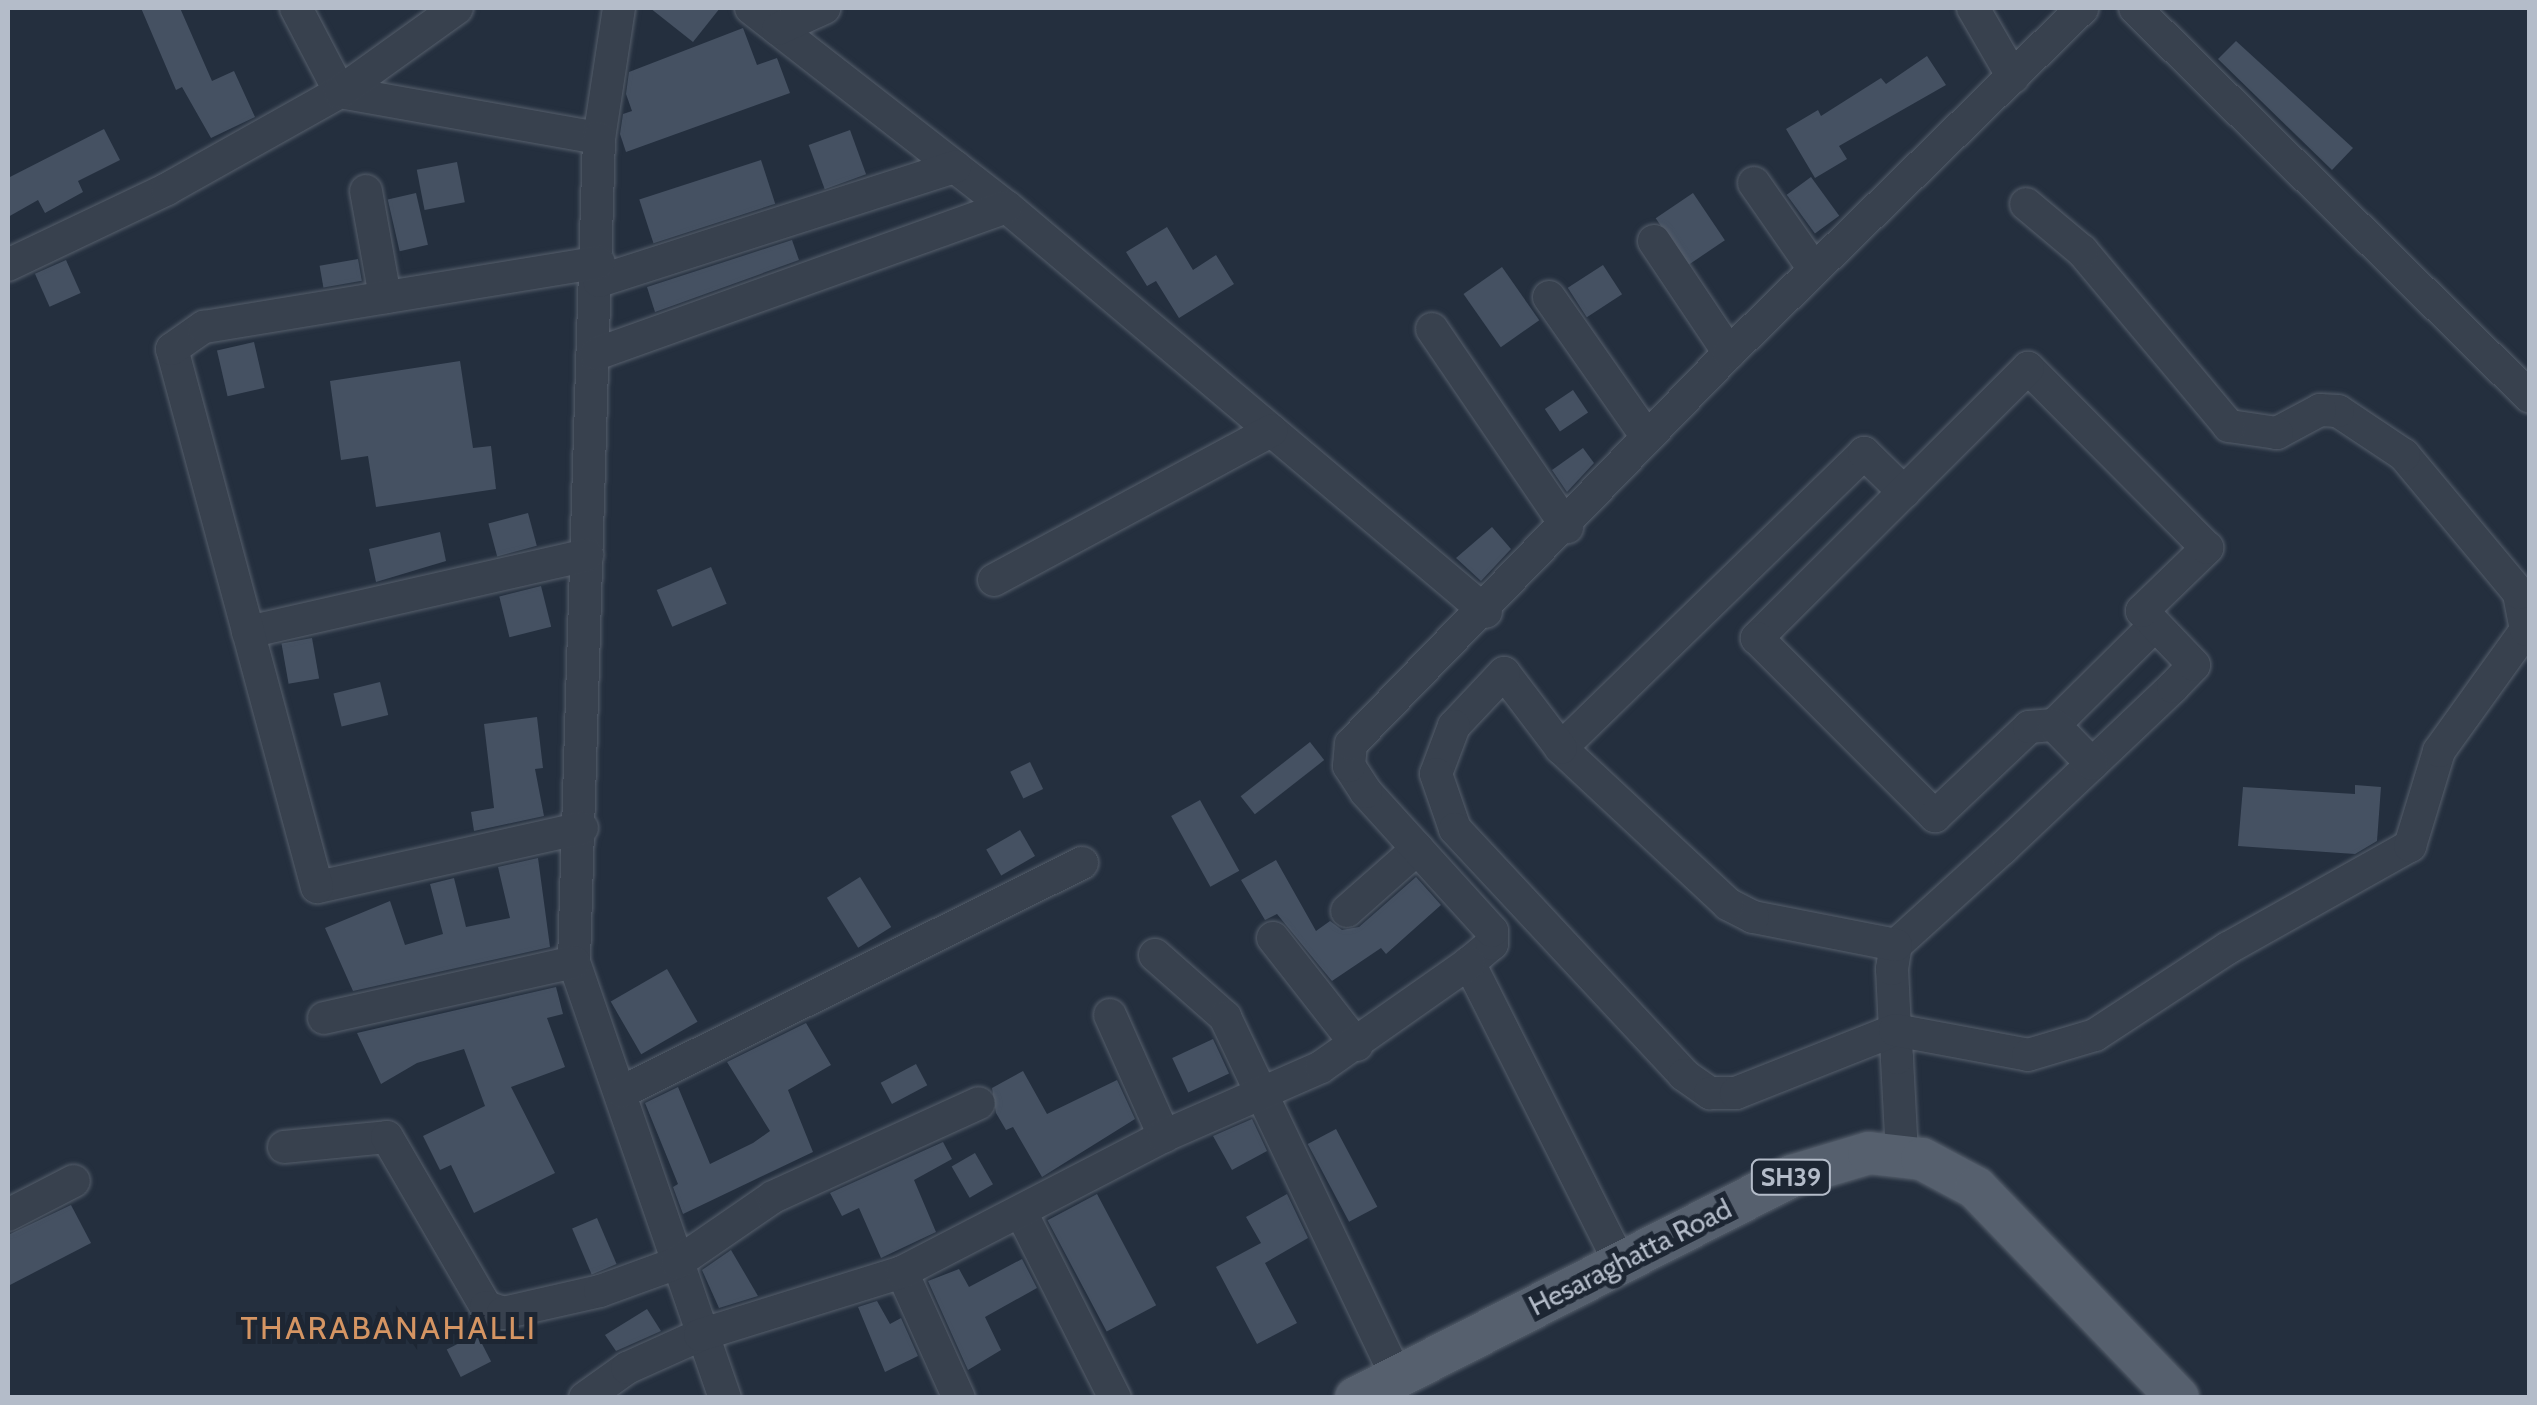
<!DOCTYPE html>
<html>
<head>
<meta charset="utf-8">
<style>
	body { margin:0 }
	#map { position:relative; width:2537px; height:1405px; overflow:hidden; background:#242f3e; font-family:Cabin,sans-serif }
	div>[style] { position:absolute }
	.building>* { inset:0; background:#455162; transform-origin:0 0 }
	.roads { filter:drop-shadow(0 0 2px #565f6c) drop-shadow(0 0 2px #565f6c) }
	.minor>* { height:32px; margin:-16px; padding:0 16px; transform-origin:16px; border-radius:16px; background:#38414e }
	.major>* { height:42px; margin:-21px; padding:0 21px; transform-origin:21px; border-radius:21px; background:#56606e }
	span { translate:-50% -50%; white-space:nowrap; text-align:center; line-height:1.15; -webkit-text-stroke:10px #1d2633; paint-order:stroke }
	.shield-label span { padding:2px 8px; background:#1d2633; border:2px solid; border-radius:8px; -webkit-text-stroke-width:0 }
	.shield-label { font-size:25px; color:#b4bcc9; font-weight:700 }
	.street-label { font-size:28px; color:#b4bcc9 }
	.quarter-label { font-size:32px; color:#d59563; letter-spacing:2.5px }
	.frame { position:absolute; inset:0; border:10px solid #b4bcc9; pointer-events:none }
</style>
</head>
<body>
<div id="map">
	<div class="building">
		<i style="clip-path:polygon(141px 8px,180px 8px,212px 81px,234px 71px,255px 117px,211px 138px,182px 87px,176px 90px)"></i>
		<i style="clip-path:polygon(650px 8px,720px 8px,693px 42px)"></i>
		<i style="clip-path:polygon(743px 28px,757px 65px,777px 58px,790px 93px,626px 152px,620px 134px,623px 114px,632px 111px,626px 94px,629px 72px)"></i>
		<i style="clip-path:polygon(2236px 41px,2353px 148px,2332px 170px,2218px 59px)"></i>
		<i style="clip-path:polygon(1927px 56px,1946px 85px,1839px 146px,1847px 159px,1815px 178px,1786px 129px,1818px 110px,1821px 116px,1881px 78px,1886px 84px)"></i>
		<i style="clip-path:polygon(104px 129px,120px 160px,78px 181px,83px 192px,45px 213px,38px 200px,8px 217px,8px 178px)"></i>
		<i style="left:850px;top:130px;width:47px;height:44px;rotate:70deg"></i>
		<i style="left:761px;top:160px;width:46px;height:128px;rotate:72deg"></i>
		<i style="left:457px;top:162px;width:41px;height:41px;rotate:79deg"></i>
		<i style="left:1811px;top:177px;width:48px;height:30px;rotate:54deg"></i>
		<i style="left:416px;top:193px;width:53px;height:29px;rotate:77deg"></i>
		<i style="left:1693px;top:193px;width:57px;height:45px;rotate:56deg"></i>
		<i style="clip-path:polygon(1167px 227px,1193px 270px,1216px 255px,1234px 284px,1179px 318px,1156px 281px,1147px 286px,1126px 252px)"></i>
		<i style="clip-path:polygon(792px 240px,799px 260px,655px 312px,647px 287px)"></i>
		<i style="left:358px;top:259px;width:22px;height:39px;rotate:80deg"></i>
		<i style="left:66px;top:260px;width:36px;height:34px;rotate:66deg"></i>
		<i style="left:1603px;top:265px;width:35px;height:42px;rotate:57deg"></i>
		<i style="left:1502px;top:267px;width:65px;height:47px;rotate:55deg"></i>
		<i style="left:254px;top:342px;width:47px;height:38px;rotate:77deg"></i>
		<i style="clip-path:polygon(460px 361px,473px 448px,491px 446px,496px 489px,376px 507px,368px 456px,341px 460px,330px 381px)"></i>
		<i style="left:1573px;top:390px;width:27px;height:34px;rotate:56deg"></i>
		<i style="clip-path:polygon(1583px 448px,1594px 463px,1567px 492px,1552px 470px)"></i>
		<i style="left:528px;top:513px;width:34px;height:41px;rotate:75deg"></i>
		<i style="clip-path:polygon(1492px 527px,1511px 549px,1481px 581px,1456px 558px)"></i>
		<i style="clip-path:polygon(440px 532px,446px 561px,376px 582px,369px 549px)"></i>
		<i style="left:711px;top:567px;width:40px;height:59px;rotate:67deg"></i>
		<i style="left:541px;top:586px;width:42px;height:43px;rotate:76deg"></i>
		<i style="left:312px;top:638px;width:41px;height:31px;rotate:80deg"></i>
		<i style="left:380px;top:682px;width:34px;height:48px;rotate:76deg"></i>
		<i style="clip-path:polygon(537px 717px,543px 768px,535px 769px,544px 816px,474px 831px,471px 812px,494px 808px,484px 724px)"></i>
		<i style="left:1310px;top:742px;width:23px;height:88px;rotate:52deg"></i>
		<i style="left:1030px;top:762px;width:30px;height:22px;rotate:64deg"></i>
		<i style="clip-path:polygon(2355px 785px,2381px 787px,2377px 841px,2355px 854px,2238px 846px,2243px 787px,2355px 794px)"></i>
		<i style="left:1200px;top:800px;width:81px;height:33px;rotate:61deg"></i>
		<i style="left:1020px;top:830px;width:30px;height:39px;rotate:60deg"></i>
		<i style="clip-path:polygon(538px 858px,550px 947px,353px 991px,325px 928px,390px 901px,405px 945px,443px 934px,430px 884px,454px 878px,466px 927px,510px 918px,498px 867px)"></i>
		<i style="clip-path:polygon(1276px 860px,1316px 931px,1330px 921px,1342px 930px,1359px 927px,1416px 877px,1441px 905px,1386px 954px,1381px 948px,1332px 981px,1277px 914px,1265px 920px,1241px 880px)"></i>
		<i style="left:860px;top:877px;width:59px;height:39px;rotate:58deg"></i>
		<i style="left:667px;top:969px;width:61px;height:65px;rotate:60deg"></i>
		<i style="clip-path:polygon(556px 987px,563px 1014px,547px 1018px,565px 1067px,511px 1087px,555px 1173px,474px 1213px,451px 1165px,440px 1170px,423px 1136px,485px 1106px,464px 1049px,417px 1063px,381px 1084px,357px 1033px)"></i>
		<i style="clip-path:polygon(806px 1023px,831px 1065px,788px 1090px,813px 1152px,683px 1214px,673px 1187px,678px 1184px,645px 1103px,678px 1087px,710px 1164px,753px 1143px,770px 1131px,727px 1062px)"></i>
		<i style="left:1213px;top:1039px;width:38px;height:45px;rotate:65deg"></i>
		<i style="left:916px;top:1064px;width:24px;height:40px;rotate:62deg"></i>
		<i style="clip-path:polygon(1023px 1071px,1047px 1114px,1117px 1080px,1135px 1119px,1042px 1177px,1013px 1127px,1006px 1130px,996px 1113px,992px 1088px)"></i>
		<i style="clip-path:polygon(1252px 1119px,1267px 1151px,1232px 1170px,1213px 1136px)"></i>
		<i style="left:1336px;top:1129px;width:88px;height:32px;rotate:62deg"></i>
		<i style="clip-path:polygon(943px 1142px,952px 1159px,914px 1180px,936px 1232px,881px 1258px,859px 1208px,842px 1216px,830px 1193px)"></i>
		<i style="left:975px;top:1153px;width:36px;height:27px;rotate:60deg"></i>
		<i style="left:1097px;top:1194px;width:126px;height:56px;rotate:62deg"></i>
		<i style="clip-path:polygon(1287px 1194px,1308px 1238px,1265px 1263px,1297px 1323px,1257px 1344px,1216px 1267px,1261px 1243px,1246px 1217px)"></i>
		<i style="clip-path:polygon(71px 1205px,91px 1243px,8px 1286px,8px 1235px)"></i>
		<i style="left:597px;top:1218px;width:50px;height:27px;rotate:67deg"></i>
		<i style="clip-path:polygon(731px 1250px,758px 1296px,719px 1308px,702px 1270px)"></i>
		<i style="clip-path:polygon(1022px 1259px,1037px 1288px,985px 1317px,1001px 1350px,968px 1370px,928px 1281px,959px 1269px,969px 1287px)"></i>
		<i style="clip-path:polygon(877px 1301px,890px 1324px,901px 1318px,918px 1356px,885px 1372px,858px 1307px)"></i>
		<i style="clip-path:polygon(647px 1309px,661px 1331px,616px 1351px,605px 1335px)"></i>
		<i style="left:477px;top:1334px;width:31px;height:34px;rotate:63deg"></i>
	</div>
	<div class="roads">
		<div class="minor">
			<i style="left:296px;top:8px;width:95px;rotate:62.4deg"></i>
			<i style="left:340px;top:92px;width:263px;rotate:10.1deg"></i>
			<i style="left:619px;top:8px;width:132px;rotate:98.7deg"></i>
			<i style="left:599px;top:138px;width:824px;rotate:91.74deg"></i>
			<i style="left:574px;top:962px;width:461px;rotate:70.9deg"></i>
			<i style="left:751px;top:8px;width:324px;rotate:37.9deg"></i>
			<i style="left:1007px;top:207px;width:627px;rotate:40.21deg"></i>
			<i style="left:1973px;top:8px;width:80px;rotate:59.9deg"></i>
			<i style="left:2135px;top:8px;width:554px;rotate:44.56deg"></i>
			<i style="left:778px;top:29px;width:51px;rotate:-24.5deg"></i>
			<i style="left:1754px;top:183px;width:105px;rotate:55.1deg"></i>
			<i style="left:366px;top:191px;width:108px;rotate:79.8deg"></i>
			<i style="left:1654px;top:241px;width:135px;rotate:56.2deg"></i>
			<i style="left:8px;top:265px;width:176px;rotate:-25.5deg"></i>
			<i style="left:167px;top:189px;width:198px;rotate:-29.3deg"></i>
			<i style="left:340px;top:92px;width:144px;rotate:-35.7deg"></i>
			<i style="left:599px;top:281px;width:374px;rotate:-17.8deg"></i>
			<i style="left:1549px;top:297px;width:171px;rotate:55deg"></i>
			<i style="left:1432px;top:329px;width:240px;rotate:55.7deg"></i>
			<i style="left:596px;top:354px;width:436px;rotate:-19.7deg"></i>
			<i style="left:994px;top:580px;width:315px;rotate:-28.3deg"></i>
			<i style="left:248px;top:632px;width:348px;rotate:-12.8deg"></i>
			<i style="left:2054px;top:725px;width:142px;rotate:-44.7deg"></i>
			<i style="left:1561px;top:748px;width:423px;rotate:-44.2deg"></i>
			<i style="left:1864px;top:453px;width:56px;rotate:44.3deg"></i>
			<i style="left:582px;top:828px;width:271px;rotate:167.4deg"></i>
			<i style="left:317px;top:887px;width:557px;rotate:-105.08deg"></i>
			<i style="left:172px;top:349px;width:39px;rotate:-35deg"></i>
			<i style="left:204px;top:327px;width:400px;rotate:-9.3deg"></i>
			<i style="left:1347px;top:911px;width:94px;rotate:-41.5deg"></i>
			<i style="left:1273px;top:938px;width:136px;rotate:51.9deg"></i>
			<i style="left:1896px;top:945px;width:143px;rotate:-42.2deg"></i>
			<i style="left:2002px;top:849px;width:124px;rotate:-43.4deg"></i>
			<i style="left:2092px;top:764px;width:112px;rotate:-43.5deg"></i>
			<i style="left:2173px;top:687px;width:30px;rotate:-46deg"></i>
			<i style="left:2194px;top:665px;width:75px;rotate:-133.9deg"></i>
			<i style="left:2142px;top:611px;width:91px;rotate:-44.1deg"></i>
			<i style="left:2207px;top:548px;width:254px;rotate:-134.8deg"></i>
			<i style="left:2028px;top:368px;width:383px;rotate:135.1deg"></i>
			<i style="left:1757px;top:638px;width:252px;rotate:45deg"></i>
			<i style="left:1935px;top:816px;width:129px;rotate:-43.4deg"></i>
			<i style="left:2029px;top:727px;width:25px;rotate:-5deg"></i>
			<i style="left:2054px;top:725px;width:54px;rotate:45.7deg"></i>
			<i style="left:1155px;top:955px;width:94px;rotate:41.5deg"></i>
			<i style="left:1225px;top:1017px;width:400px;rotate:64.5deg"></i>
			<i style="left:1110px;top:1015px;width:133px;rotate:65.9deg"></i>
			<i style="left:324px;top:1018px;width:256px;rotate:-12.6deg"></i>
			<i style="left:622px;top:1092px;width:514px;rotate:-26.47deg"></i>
			<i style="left:284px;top:1147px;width:103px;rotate:-5.5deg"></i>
			<i style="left:387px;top:1137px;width:197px;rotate:59.8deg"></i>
			<i style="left:486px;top:1307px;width:18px;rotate:19deg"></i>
			<i style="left:503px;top:1313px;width:99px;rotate:-12.8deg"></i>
			<i style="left:600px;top:1291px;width:82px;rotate:-20deg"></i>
			<i style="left:677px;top:1263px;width:116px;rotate:-34.5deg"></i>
			<i style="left:773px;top:1197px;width:226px;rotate:-24.5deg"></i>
			<i style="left:1902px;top:1155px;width:97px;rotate:-93deg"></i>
			<i style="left:1897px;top:1058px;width:28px;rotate:-94deg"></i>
			<i style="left:1895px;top:1030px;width:61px;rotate:-92.8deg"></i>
			<i style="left:1892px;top:969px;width:24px;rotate:-81deg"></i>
			<i style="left:1896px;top:945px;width:146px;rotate:-168.9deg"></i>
			<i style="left:1753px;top:917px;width:28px;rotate:-153deg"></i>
			<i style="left:1728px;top:904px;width:229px;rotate:-137deg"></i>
			<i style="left:1561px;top:748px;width:94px;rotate:-127.2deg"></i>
			<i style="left:1504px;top:673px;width:73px;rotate:133.3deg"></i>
			<i style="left:1454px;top:726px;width:51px;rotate:110.6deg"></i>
			<i style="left:1436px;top:774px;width:58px;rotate:70.9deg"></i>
			<i style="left:1455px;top:829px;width:336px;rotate:47deg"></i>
			<i style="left:1684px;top:1075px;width:32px;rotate:35deg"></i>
			<i style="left:1710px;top:1093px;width:26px"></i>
			<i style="left:1736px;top:1093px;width:171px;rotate:-21.6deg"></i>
			<i style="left:1895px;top:1030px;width:135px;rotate:10.6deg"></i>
			<i style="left:2028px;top:1055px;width:70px;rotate:-16.6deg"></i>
			<i style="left:2095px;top:1035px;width:159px;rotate:-33.2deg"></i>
			<i style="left:2228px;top:948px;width:209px;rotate:-29.3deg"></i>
			<i style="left:2410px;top:846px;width:99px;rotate:-73deg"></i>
			<i style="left:2439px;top:751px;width:149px;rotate:-54.3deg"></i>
			<i style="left:2526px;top:630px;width:38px;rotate:-101deg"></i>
			<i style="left:2519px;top:593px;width:180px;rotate:-129.8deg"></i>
			<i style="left:2404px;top:455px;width:79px;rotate:-146.3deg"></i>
			<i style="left:2338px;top:411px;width:18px;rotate:-177deg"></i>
			<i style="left:2320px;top:410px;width:49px;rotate:151.9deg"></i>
			<i style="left:2277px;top:433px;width:49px;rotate:-171.7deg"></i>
			<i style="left:2229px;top:426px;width:229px;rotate:-130deg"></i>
			<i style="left:2082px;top:251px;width:73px;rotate:-140deg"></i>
			<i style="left:1022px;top:1214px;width:206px;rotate:63.2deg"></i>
			<i style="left:8px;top:1215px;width:74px;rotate:-27.3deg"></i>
			<i style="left:1619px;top:1261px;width:334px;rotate:-116.7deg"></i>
			<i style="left:1469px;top:963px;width:30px;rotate:-40deg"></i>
			<i style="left:1492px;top:944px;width:13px;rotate:-90deg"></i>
			<i style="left:1492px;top:931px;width:188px;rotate:-132.2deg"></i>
			<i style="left:1366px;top:792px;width:31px;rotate:-123deg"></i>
			<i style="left:1349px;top:766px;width:22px;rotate:-85deg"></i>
			<i style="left:1351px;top:744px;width:544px;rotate:-45.97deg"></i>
			<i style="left:1729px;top:353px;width:494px;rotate:-44.3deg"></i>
			<i style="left:902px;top:1272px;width:138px;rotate:65.7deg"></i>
			<i style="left:585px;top:1398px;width:52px;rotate:-35.5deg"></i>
			<i style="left:627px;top:1368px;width:80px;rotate:-24.3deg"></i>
			<i style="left:700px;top:1335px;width:212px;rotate:-17.3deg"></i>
			<i style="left:902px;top:1272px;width:295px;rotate:-27.4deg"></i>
			<i style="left:1164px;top:1136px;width:171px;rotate:-23.7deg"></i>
			<i style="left:1321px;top:1067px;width:181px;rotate:-35.1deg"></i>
		</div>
		<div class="major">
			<i style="left:1356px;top:1398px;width:489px;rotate:-27deg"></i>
			<i style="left:1792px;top:1176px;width:80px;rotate:-16.6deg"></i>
			<i style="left:1869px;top:1153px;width:53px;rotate:6.5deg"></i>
			<i style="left:1922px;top:1159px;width:61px;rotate:28.2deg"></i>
			<i style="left:1976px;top:1188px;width:291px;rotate:46.1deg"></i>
		</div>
	</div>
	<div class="shield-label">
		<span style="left:1791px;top:1177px">SH39</span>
	</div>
	<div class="street-label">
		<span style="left:1630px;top:1257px;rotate:-27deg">Hesaraghatta Road</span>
	</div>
	<div class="quarter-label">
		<span style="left:389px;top:1328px">THARABANAHALLI</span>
	</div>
	<div class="frame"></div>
</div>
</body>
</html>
